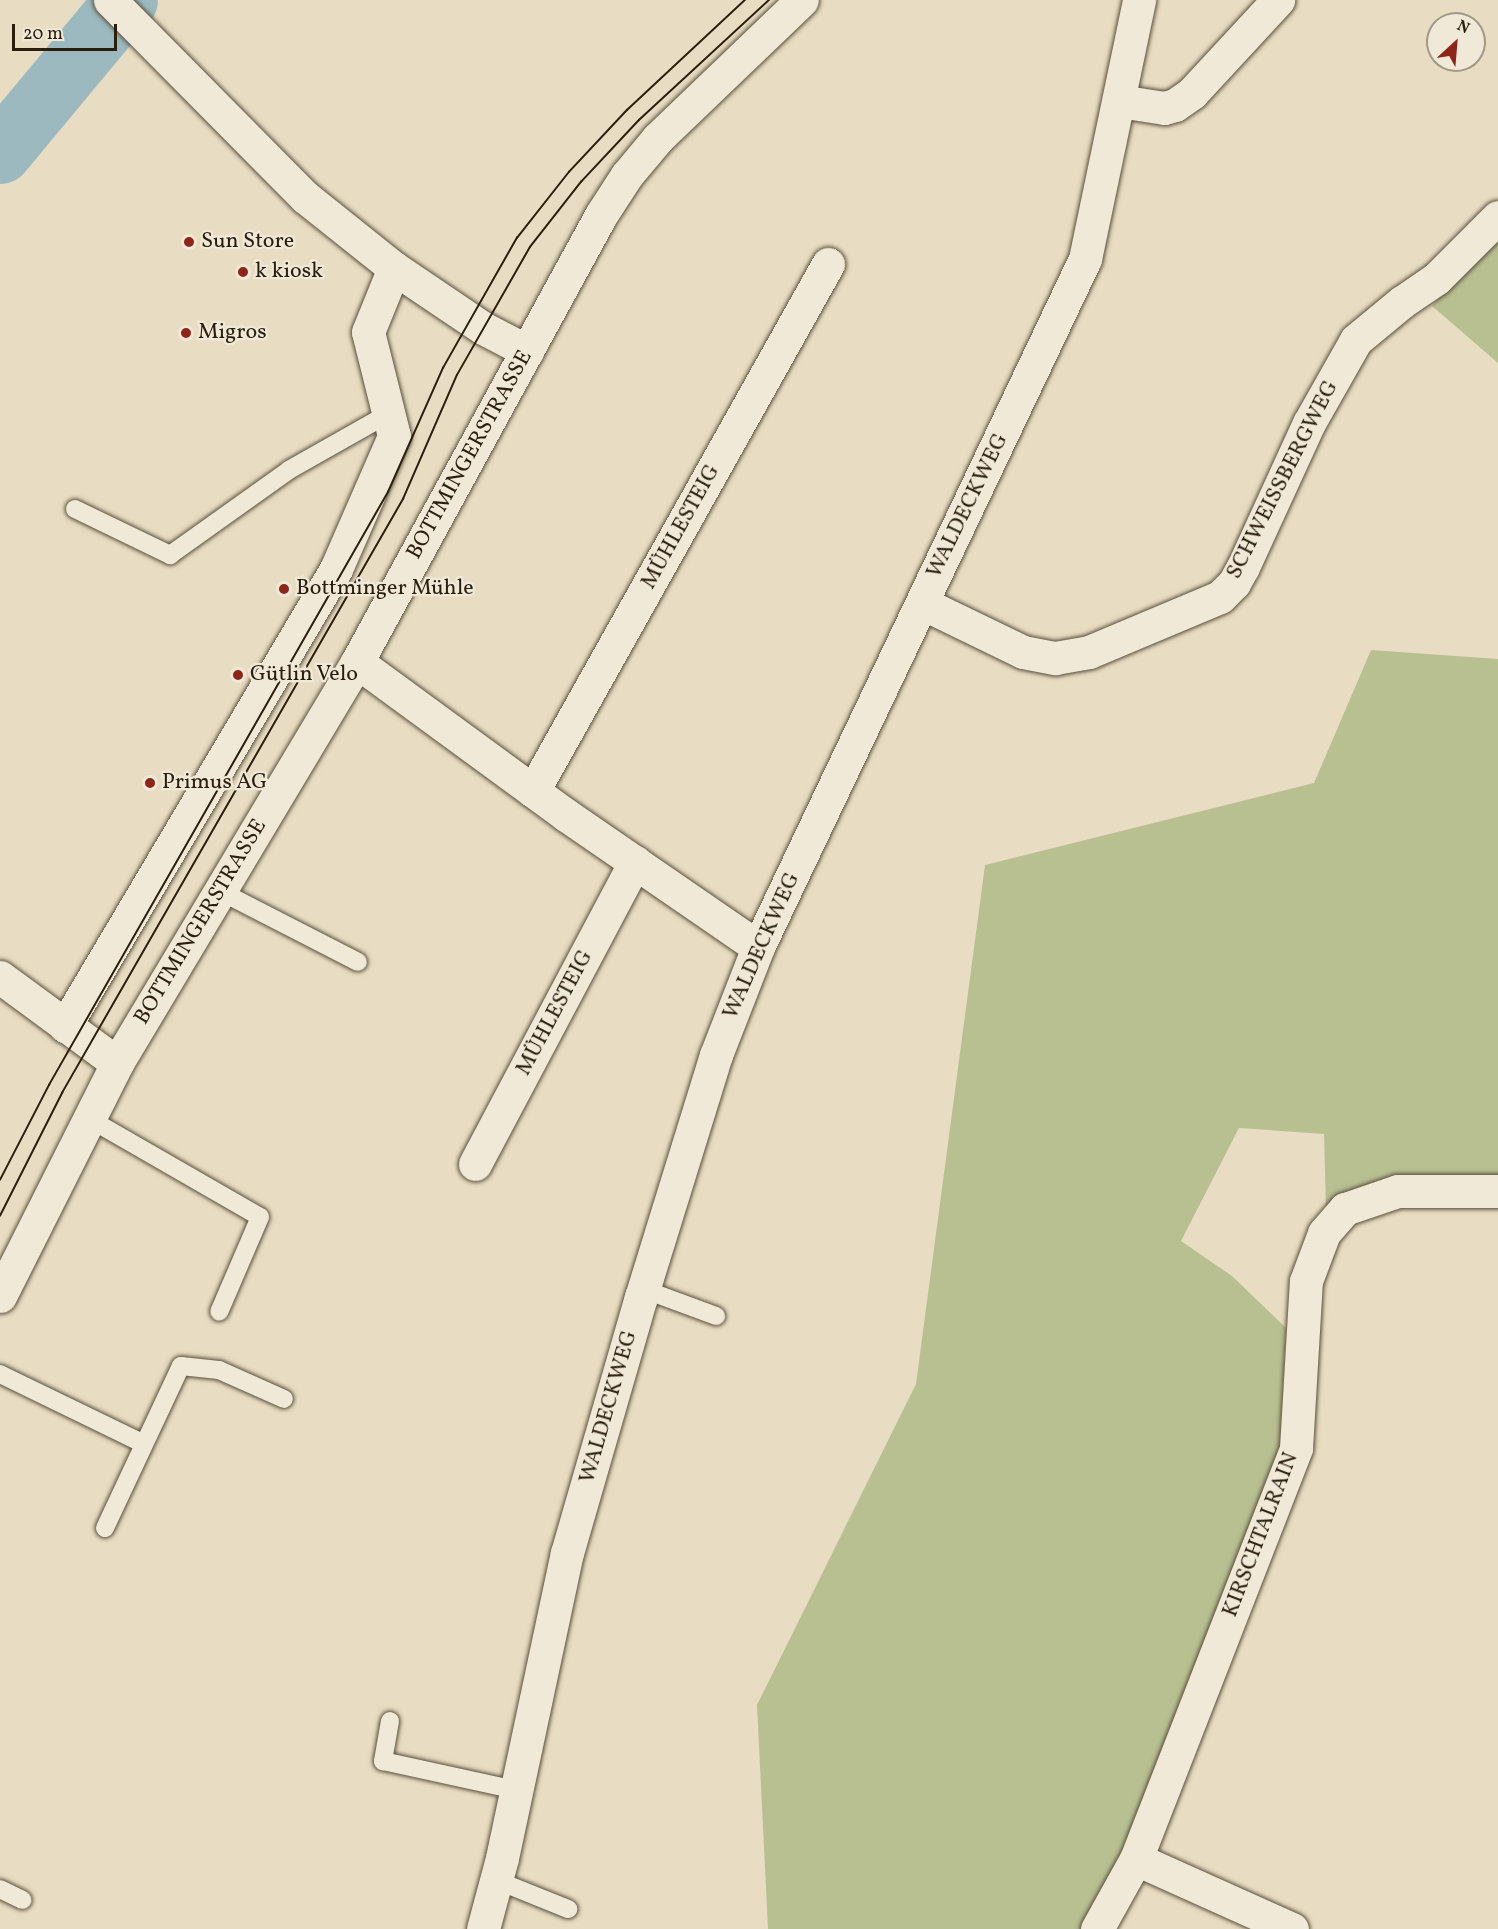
<!DOCTYPE html>
<html>
<head>
<meta charset="utf-8">
<style>
	body { margin:0 }
	#map { position:relative; width:1498px; height:1929px; overflow:hidden; background:#e8ddc3; font-family:Vollkorn,serif }
	div>[style] { position:absolute }
	.green>* { inset:0; background:#b8c092 }
	.river>* { height:63px; margin:-31.5px; padding:0 31.5px; transform-origin:31.5px; border-radius:31.5px; background:#9cb9bf }
	.roads { filter:drop-shadow(0 0 2px #5a4e3b) drop-shadow(0 0 2px #5a4e3b) }
	.lane>* { height:18px; margin:-9px; padding:0 9px; transform-origin:9px; border-radius:9px; background:#f0e9d8 }
	.street>* { height:33px; margin:-16.5px; padding:0 16.5px; transform-origin:16.5px; border-radius:16.5px; background:#f0e9d8 }
	.secondary>* { height:33px; margin:-16.5px; padding:0 16.5px; transform-origin:16.5px; border-radius:16.5px; background:#f0e9d8 }
	.tram>* { height:1.5px; margin:-0.75px; padding:0 0.75px; transform-origin:0.75px; border-radius:0.75px; background:#2b1e0e }
	.dots>* { width:16px; height:16px; translate:-50% -50%; box-sizing:border-box; border:3px solid #f0e9d8; border-radius:50% }
	span { translate:-50% -50%; white-space:nowrap; text-align:center; line-height:1.15; -webkit-text-stroke:4.5px #f0e9d8; paint-order:stroke }
	.poi-label { font-size:22px; color:#2b1e0e }
	.left { translate:0 -50%; text-align:left }
	.street-label { font-size:22px; color:#2b1e0e }
	.north { position:absolute; left:1426px; top:12px; width:60px; height:60px; box-sizing:border-box; background:#f0e9d8; border:2px solid #a19887; border-radius:50%; rotate:26deg; font-size:16px; font-weight:700; line-height:24px; text-align:center; color:#2b1e0e }
	.north::after { content:''; display:block; margin:auto; width:21px; height:27px; background:#8f2418; clip-path:polygon(50% 0,100% 100%,50% 72%,0 100%) }
	.scale { position:absolute; left:12px; top:24px; width:105px; height:27px; box-sizing:border-box; border:3px solid #2b1e0e; border-top:0; padding-left:8px; font-size:18px; line-height:21px; white-space:nowrap; color:#2b1e0e; -webkit-text-stroke:4px #f0e9d8; paint-order:stroke }
</style>
</head>
<body>
<div id="map">
	<div class="green">
		<i style="clip-path:polygon(1498px 233px,1498px 363px,1432px 306px)"></i>
		<i style="clip-path:polygon(1371px 650px,1498px 659px,1498px 1186px,1326px 1211px,1324px 1134px,1239px 1128px,1181px 1241px,1232px 1276px,1286px 1328px,1278px 1486px,1093px 1929px,768px 1929px,757px 1705px,916px 1384px,985px 865px,1314px 783px)"></i>
	</div>
	<div class="river">
		<i style="left:0;top:152px;width:197px;rotate:-50.3deg"></i>
	</div>
	<div class="roads">
		<div class="lane">
			<i style="left:75px;top:509px;width:106px;rotate:25.8deg"></i>
			<i style="left:170px;top:555px;width:146px;rotate:-35.5deg"></i>
			<i style="left:289px;top:470px;width:114px;rotate:-29.5deg"></i>
			<i style="left:220px;top:891px;width:155px;rotate:27.2deg"></i>
			<i style="left:88px;top:1118px;width:198px;rotate:29.9deg"></i>
			<i style="left:260px;top:1217px;width:103px;rotate:113.3deg"></i>
			<i style="left:643px;top:1289px;width:78px;rotate:20.3deg"></i>
			<i style="left:0;top:1374px;width:160px;rotate:25.9deg"></i>
			<i style="left:105px;top:1528px;width:179px;rotate:-64.9deg"></i>
			<i style="left:181px;top:1366px;width:38px;rotate:6deg"></i>
			<i style="left:219px;top:1370px;width:71px;rotate:24deg"></i>
			<i style="left:390px;top:1721px;width:41px;rotate:99.9deg"></i>
			<i style="left:383px;top:1761px;width:136px;rotate:12.3deg"></i>
			<i style="left:496px;top:1880px;width:78px;rotate:21.9deg"></i>
			<i style="left:0;top:1889px;width:25px;rotate:26deg"></i>
		</div>
		<div class="street">
			<i style="left:110px;top:0;width:277px;rotate:45.3deg"></i>
			<i style="left:305px;top:197px;width:114px;rotate:38.6deg"></i>
			<i style="left:394px;top:268px;width:107px;rotate:34deg"></i>
			<i style="left:483px;top:328px;width:50px;rotate:27.6deg"></i>
			<i style="left:1119px;top:101px;width:46px;rotate:8.8deg"></i>
			<i style="left:1164px;top:108px;width:11px;rotate:-15deg"></i>
			<i style="left:1175px;top:105px;width:21px;rotate:-35deg"></i>
			<i style="left:1192px;top:93px;width:127px;rotate:-47.2deg"></i>
			<i style="left:922px;top:603px;width:112px;rotate:25.9deg"></i>
			<i style="left:1023px;top:652px;width:33px;rotate:11deg"></i>
			<i style="left:1055px;top:658px;width:35px;rotate:-10deg"></i>
			<i style="left:1089px;top:652px;width:142px;rotate:-22.8deg"></i>
			<i style="left:1220px;top:597px;width:20px;rotate:-45deg"></i>
			<i style="left:1234px;top:583px;width:18px;rotate:-61deg"></i>
			<i style="left:1243px;top:567px;width:158px;rotate:-65.4deg"></i>
			<i style="left:1309px;top:423px;width:95px;rotate:-60.5deg"></i>
			<i style="left:1356px;top:340px;width:60px;rotate:-39.6deg"></i>
			<i style="left:1402px;top:302px;width:42px;rotate:-34.4deg"></i>
			<i style="left:1437px;top:278px;width:86px;rotate:-45deg"></i>
			<i style="left:357px;top:662px;width:259px;rotate:36.2deg"></i>
			<i style="left:566px;top:815px;width:233px;rotate:34.5deg"></i>
			<i style="left:533px;top:791px;width:604px;rotate:-60.76deg"></i>
			<i style="left:0;top:977px;width:145px;rotate:36.3deg"></i>
			<i style="left:65px;top:1026px;width:531px;rotate:-59.33deg"></i>
			<i style="left:336px;top:569px;width:145px;rotate:-66.4deg"></i>
			<i style="left:394px;top:436px;width:107px;rotate:-104deg"></i>
			<i style="left:368px;top:332px;width:69px;rotate:-67.9deg"></i>
			<i style="left:475px;top:1164px;width:342px;rotate:-62.1deg"></i>
			<i style="left:1136px;top:1859px;width:171px;rotate:24.2deg"></i>
			<i style="left:483px;top:1929px;width:73px;rotate:-75deg"></i>
			<i style="left:502px;top:1858px;width:312px;rotate:-78deg"></i>
			<i style="left:567px;top:1553px;width:266px;rotate:-73.9deg"></i>
			<i style="left:641px;top:1297px;width:253px;rotate:-72.8deg"></i>
			<i style="left:716px;top:1055px;width:116px;rotate:-68.7deg"></i>
			<i style="left:758px;top:947px;width:762px;rotate:-64.58deg"></i>
			<i style="left:1085px;top:259px;width:265px;rotate:-78.2deg"></i>
			<i style="left:1097px;top:1929px;width:80px;rotate:-60.9deg"></i>
			<i style="left:1136px;top:1859px;width:441px;rotate:-68.7deg"></i>
			<i style="left:1296px;top:1448px;width:167px;rotate:-86.6deg"></i>
			<i style="left:1306px;top:1281px;width:51px;rotate:-69.4deg"></i>
			<i style="left:1324px;top:1233px;width:32px;rotate:-49deg"></i>
			<i style="left:1345px;top:1209px;width:56px;rotate:-18.8deg"></i>
			<i style="left:1398px;top:1191px;width:100px"></i>
		</div>
		<div class="secondary">
			<i style="left:0;top:1296px;width:261px;rotate:-63.3deg"></i>
			<i style="left:117px;top:1063px;width:467px;rotate:-59.1deg"></i>
			<i style="left:357px;top:662px;width:509px;rotate:-61.37deg"></i>
			<i style="left:601px;top:215px;width:48px;rotate:-57deg"></i>
			<i style="left:627px;top:175px;width:48px;rotate:-50deg"></i>
			<i style="left:658px;top:138px;width:199px;rotate:-43.8deg"></i>
		</div>
	</div>
	<div class="tram">
		<i style="left:0;top:1180px;width:107px;rotate:-62.7deg"></i>
		<i style="left:49px;top:1085px;width:683px;rotate:-60.24deg"></i>
		<i style="left:388px;top:492px;width:136px;rotate:-66.1deg"></i>
		<i style="left:443px;top:368px;width:150px;rotate:-60.4deg"></i>
		<i style="left:517px;top:238px;width:84px;rotate:-51.8deg"></i>
		<i style="left:569px;top:172px;width:85px;rotate:-46.9deg"></i>
		<i style="left:627px;top:110px;width:161px;rotate:-43deg"></i>
		<i style="left:0;top:1216px;width:138px;rotate:-63.2deg"></i>
		<i style="left:62px;top:1093px;width:685px;rotate:-60.14deg"></i>
		<i style="left:403px;top:499px;width:135px;rotate:-66.5deg"></i>
		<i style="left:457px;top:375px;width:147px;rotate:-60.3deg"></i>
		<i style="left:530px;top:247px;width:83px;rotate:-51.9deg"></i>
		<i style="left:581px;top:182px;width:85px;rotate:-46.9deg"></i>
		<i style="left:639px;top:120px;width:177px;rotate:-42.7deg"></i>
	</div>
	<div class="dots">
		<i style="left:189px;top:242px;background:#8f2418"></i>
		<i style="left:243px;top:272px;background:#8f2418"></i>
		<i style="left:186px;top:333px;background:#8f2418"></i>
		<i style="left:284px;top:589px;background:#8f2418"></i>
		<i style="left:238px;top:675px;background:#8f2418"></i>
		<i style="left:150px;top:783px;background:#8f2418"></i>
	</div>
	<div class="poi-label">
		<span class="left" style="left:201px;top:242px">Sun Store</span>
		<span class="left" style="left:255px;top:272px">k kiosk</span>
		<span class="left" style="left:198px;top:333px">Migros</span>
		<span class="left" style="left:296px;top:589px">Bottminger Mühle</span>
		<span class="left" style="left:250px;top:675px">Gütlin Velo</span>
		<span class="left" style="left:162px;top:783px">Primus AG</span>
	</div>
	<div class="street-label">
		<span style="left:470px;top:455px;rotate:-61deg">BOTTMINGERSTRASSE</span>
		<span style="left:1283px;top:480px;rotate:-63deg">SCHWEISSBERGWEG</span>
		<span style="left:968px;top:506px;rotate:-64deg">WALDECKWEG</span>
		<span style="left:681px;top:527px;rotate:-61deg">MÜHLESTEIG</span>
		<span style="left:201px;top:922px;rotate:-59deg">BOTTMINGERSTRASSE</span>
		<span style="left:762px;top:946px;rotate:-66deg">WALDECKWEG</span>
		<span style="left:555px;top:1013px;rotate:-62deg">MÜHLESTEIG</span>
		<span style="left:609px;top:1407px;rotate:-74deg">WALDECKWEG</span>
		<span style="left:1261px;top:1535px;rotate:-69deg">KIRSCHTALRAIN</span>
	</div>
	<div class="north">N</div>
	<div class="scale">20 m</div>
</div>
</body>
</html>
